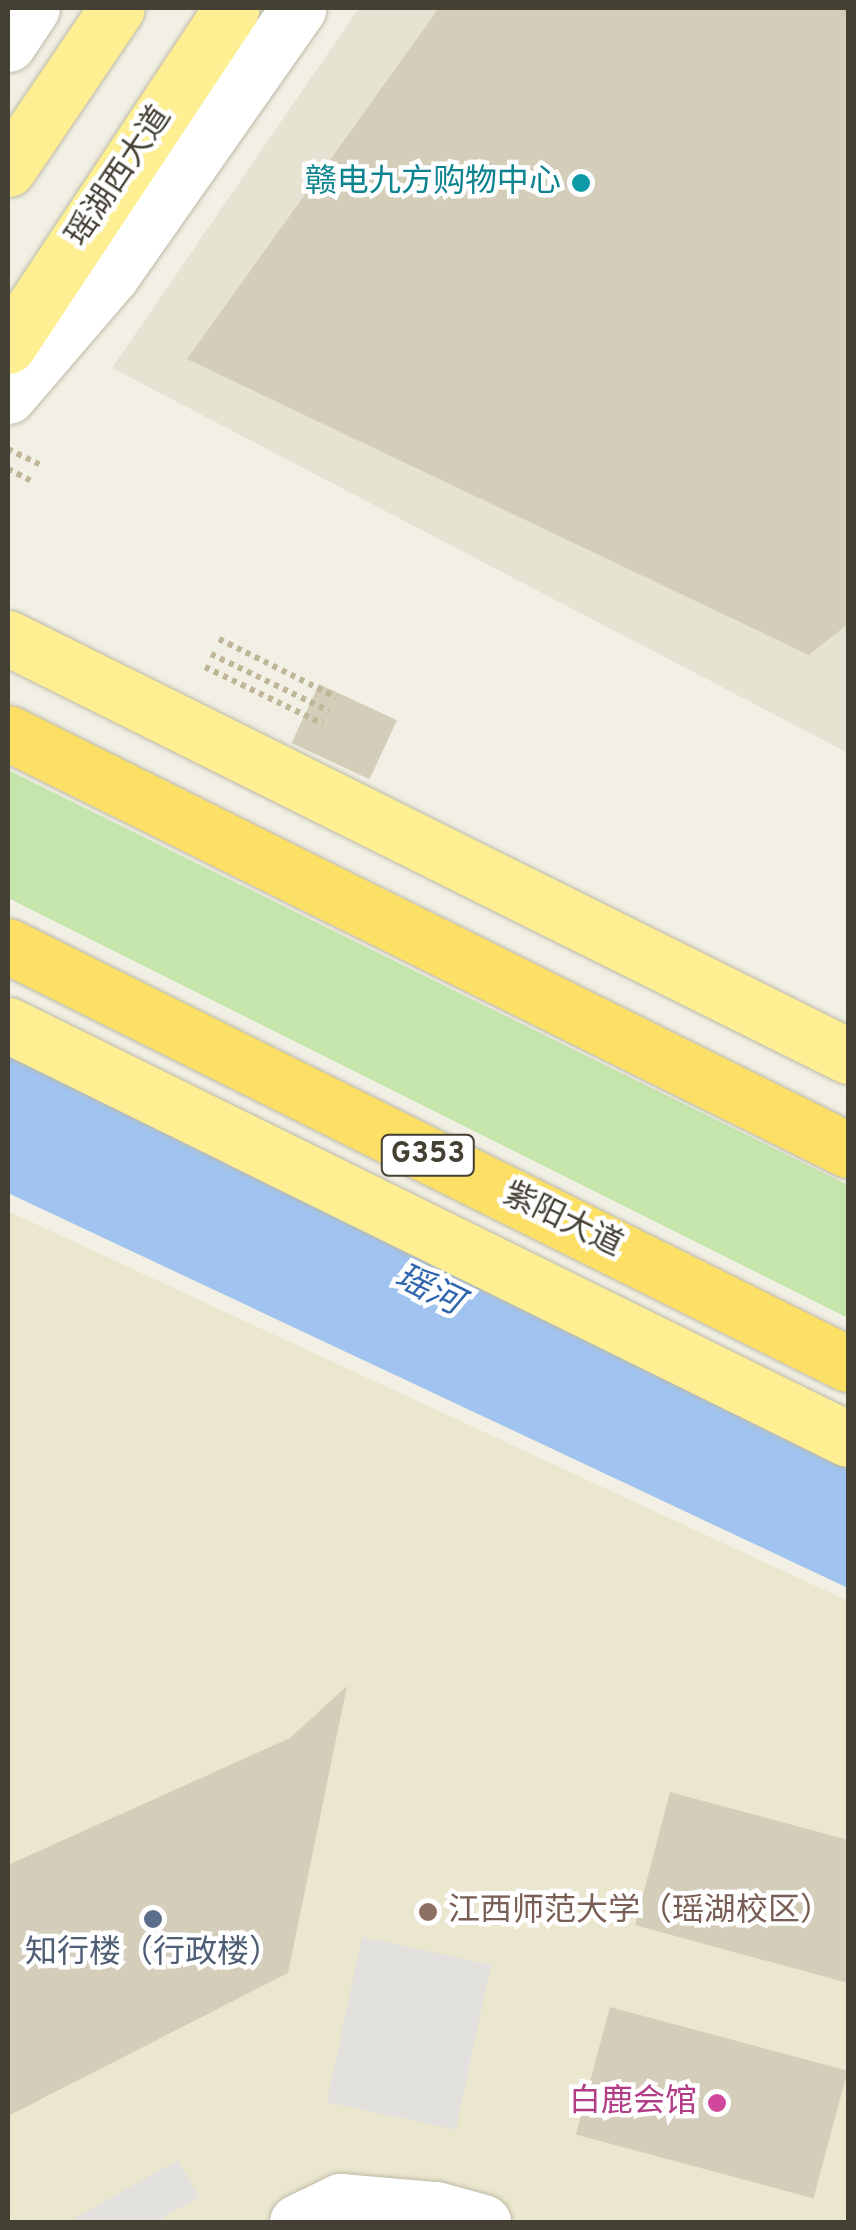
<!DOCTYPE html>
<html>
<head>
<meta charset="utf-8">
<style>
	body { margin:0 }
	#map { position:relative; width:856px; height:2230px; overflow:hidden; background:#f2f0e4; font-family:Overpass,"Noto Sans SC",sans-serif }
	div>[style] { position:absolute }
	.residential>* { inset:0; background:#e6e3d2 }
	.education>* { inset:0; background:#ebe7ce }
	.green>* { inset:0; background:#c4e6ad }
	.parking>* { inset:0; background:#e3e1dd; transform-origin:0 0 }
	.water>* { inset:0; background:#a0c3ef }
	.building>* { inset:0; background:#d3cdba; transform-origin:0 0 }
	.path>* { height:6px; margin-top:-3px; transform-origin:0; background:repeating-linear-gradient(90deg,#bfb798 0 5px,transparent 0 10px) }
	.roads { filter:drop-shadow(0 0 2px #bdb9a7) drop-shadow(0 0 2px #bdb9a7) }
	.minor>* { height:55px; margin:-27.5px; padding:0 27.5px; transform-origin:27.5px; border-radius:27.5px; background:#fff }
	.major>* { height:55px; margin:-27.5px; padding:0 27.5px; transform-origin:27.5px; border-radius:27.5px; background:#fdef92 }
	.highway>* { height:55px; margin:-27.5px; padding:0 27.5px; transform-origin:27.5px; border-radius:27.5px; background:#fce065 }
	.dots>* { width:28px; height:28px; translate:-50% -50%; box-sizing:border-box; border:5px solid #fff; border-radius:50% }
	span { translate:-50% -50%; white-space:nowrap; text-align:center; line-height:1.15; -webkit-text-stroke:9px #fff; paint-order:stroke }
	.shield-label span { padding:2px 8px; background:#fff; border:2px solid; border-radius:8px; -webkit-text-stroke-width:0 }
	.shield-label { font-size:30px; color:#444034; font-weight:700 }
	.street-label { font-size:32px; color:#444034 }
	.culture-label { font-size:32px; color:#0d838f }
	.right { translate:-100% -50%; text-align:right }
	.education-label { font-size:32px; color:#785e54 }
	.left { translate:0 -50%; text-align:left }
	.service-label { font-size:32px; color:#4e5e75 }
	.hotel-label { font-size:32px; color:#b23c85 }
	.water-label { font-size:35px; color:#2f66ae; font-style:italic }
	.frame { position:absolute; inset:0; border:10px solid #444034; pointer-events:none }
</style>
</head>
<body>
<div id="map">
	<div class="residential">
		<i style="clip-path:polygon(359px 8px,848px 8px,848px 753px,112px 368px)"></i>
	</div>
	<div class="education">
		<i style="clip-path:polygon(8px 1211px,848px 1601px,848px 2222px,8px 2222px)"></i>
	</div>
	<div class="green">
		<i style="clip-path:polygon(8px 770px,848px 1185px,848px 1318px,8px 898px)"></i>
	</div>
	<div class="parking">
		<i style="left:362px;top:1937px;width:132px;height:169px;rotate:12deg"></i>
		<i style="clip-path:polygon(178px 2160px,199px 2197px,155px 2222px,68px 2222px)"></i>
	</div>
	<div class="water">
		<i style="clip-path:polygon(8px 1055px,848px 1465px,848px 1588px,8px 1193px)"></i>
	</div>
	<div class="building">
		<i style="clip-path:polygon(439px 8px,848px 8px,848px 624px,809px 655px,187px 359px)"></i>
		<i style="left:319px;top:684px;width:86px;height:65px;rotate:25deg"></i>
		<i style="clip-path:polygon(347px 1686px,288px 1973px,8px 2116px,8px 1865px,290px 1738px)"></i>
		<i style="clip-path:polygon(670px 1792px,848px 1840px,848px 1983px,635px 1925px)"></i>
		<i style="left:610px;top:2007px;width:246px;height:132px;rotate:15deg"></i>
	</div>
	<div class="path">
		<i style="left:8px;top:449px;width:39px;rotate:26deg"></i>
		<i style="left:8px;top:469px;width:29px;rotate:27deg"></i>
		<i style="left:219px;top:639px;width:131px;rotate:26.4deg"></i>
		<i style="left:211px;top:654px;width:131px;rotate:25.8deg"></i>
		<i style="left:205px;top:667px;width:131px;rotate:25.8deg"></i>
	</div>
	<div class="roads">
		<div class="minor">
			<i style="left:8px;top:44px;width:43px;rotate:-56.3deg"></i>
			<i style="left:8px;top:396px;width:158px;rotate:-49.4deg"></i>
			<i style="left:111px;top:276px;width:327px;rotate:-55deg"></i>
			<i style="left:297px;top:2222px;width:48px;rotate:-26deg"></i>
			<i style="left:340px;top:2201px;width:96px;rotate:4.8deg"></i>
			<i style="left:436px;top:2209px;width:49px;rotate:15.5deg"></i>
		</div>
		<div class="major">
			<i style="left:8px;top:169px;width:194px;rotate:-55.9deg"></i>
			<i style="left:8px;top:346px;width:405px;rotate:-56.5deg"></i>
			<i style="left:8px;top:638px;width:938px;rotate:26.46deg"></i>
			<i style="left:8px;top:1025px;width:936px;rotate:26.24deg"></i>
		</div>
		<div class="highway">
			<i style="left:8px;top:733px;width:938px;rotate:26.4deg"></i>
			<i style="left:8px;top:946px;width:938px;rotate:26.46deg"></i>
		</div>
	</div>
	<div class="dots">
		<i style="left:581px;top:183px;background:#0f9aa8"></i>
		<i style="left:428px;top:1912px;background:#8d6e63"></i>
		<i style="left:153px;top:1919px;background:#5c6f8a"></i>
		<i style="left:717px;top:2103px;background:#d1479c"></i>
	</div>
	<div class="shield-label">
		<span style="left:428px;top:1155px">G353</span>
	</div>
	<div class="street-label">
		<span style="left:120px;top:177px;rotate:-56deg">瑶湖西大道</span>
		<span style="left:562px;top:1221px;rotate:26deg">紫阳大道</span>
	</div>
	<div class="culture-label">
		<span class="right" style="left:561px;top:183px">赣电九方购物中心</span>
	</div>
	<div class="education-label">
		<span class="left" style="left:448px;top:1912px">江西师范大学（瑶湖校区）</span>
	</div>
	<div class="service-label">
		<span style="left:153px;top:1954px">知行楼（行政楼）</span>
	</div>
	<div class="hotel-label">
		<span class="right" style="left:697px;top:2103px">白鹿会馆</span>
	</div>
	<div class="water-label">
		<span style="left:428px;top:1291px;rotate:26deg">瑶河</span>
	</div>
	<div class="frame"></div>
</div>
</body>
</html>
